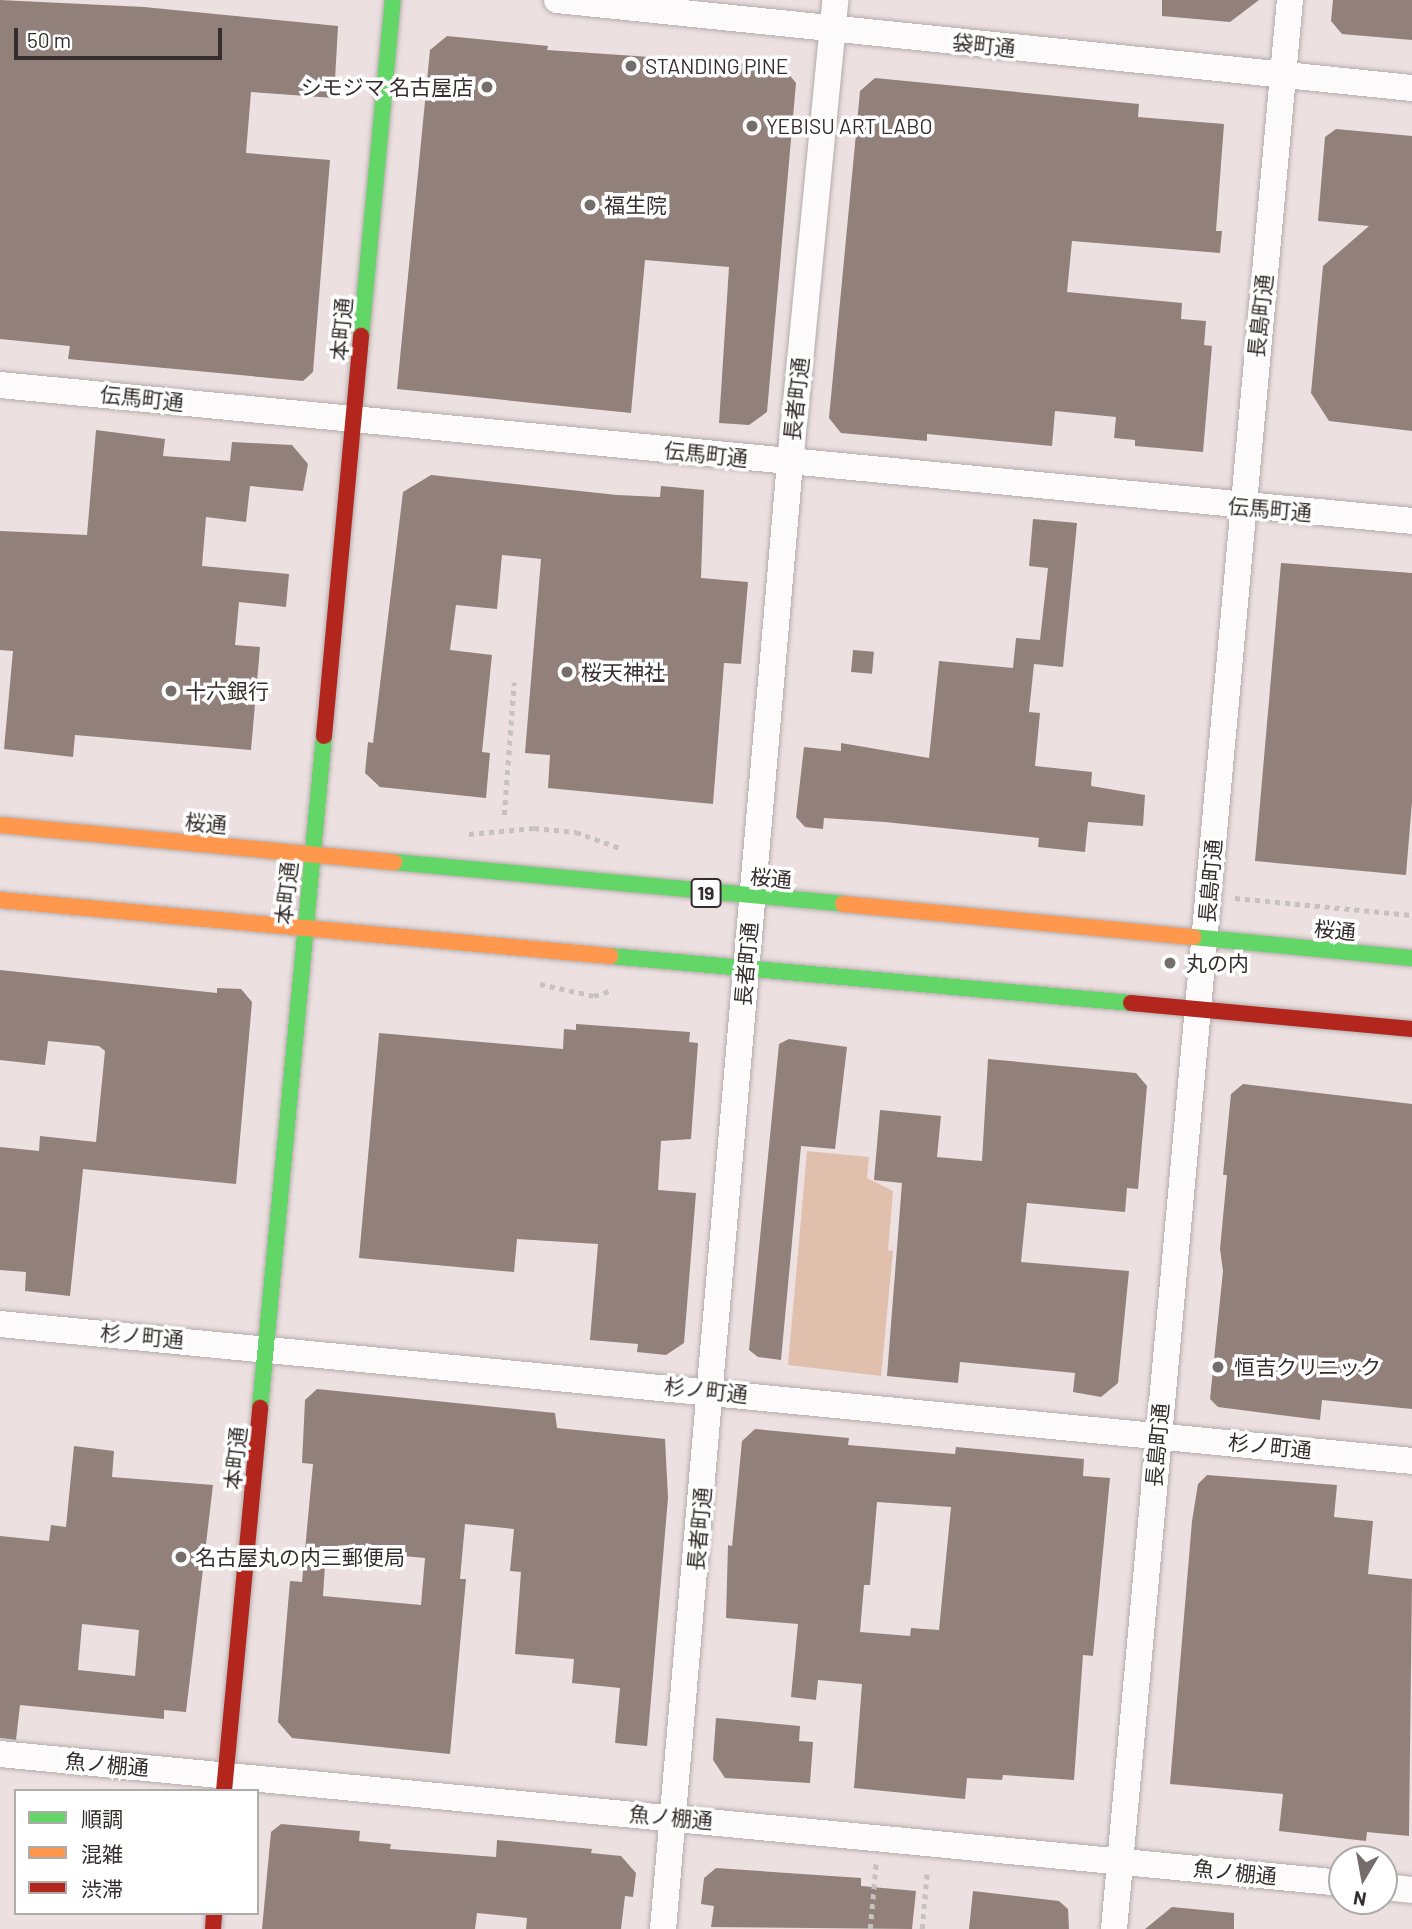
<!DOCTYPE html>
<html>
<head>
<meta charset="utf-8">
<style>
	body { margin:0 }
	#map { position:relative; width:1412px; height:1929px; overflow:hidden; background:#ece0e0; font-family:Barlow,"Noto Sans JP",sans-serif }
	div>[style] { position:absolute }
	.green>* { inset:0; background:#e0c0ac }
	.building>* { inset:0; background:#92807b; transform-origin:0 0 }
	.path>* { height:4.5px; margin-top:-2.25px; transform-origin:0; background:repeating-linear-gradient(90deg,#c7c2c2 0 5px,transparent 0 10px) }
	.roads { filter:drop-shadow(0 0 2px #b4abab) drop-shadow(0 0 2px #b4abab) }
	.street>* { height:26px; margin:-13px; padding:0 13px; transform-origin:13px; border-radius:13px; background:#fcfafa }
	.fast>* { height:16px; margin:-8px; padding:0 8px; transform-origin:8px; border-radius:8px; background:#63d668 }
	.slow>* { height:16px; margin:-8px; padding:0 8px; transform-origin:8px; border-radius:8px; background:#ff974d }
	.jam>* { height:16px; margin:-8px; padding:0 8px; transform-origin:8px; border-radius:8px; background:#b3261e }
	.dots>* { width:19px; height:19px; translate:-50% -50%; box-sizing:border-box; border:4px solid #fff; border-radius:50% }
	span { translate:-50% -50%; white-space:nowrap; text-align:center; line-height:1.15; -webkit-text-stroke:7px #fff; paint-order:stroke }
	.shield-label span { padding:2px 5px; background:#fff; border:2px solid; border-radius:5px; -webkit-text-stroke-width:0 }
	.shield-label { font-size:19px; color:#352d2d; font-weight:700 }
	.street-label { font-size:21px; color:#352d2d }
	.poi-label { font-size:21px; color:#352d2d }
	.left { translate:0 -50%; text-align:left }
	.right { translate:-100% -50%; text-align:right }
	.legend { position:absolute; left:14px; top:1789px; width:245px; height:126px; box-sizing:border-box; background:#fff; border:2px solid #aeabab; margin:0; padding:9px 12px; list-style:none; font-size:21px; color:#352d2d }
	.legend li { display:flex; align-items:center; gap:14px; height:35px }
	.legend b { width:35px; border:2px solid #aeabab }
	.north { position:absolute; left:1328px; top:1845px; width:70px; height:70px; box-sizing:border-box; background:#fff; border:2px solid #aeabab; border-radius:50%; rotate:190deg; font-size:19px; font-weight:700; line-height:28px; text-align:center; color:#352d2d }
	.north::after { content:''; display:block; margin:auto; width:24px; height:32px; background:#756c6c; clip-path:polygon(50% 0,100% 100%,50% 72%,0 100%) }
	.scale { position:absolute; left:14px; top:28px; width:208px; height:32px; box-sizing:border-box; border:4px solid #352d2d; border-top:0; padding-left:9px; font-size:21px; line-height:24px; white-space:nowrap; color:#352d2d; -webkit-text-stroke:5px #fff; paint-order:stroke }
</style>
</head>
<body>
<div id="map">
	<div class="green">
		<i style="clip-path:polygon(807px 1151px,869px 1157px,867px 1178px,893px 1191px,888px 1250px,893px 1251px,881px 1376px,788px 1365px)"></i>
	</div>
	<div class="building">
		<i style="clip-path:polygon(0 0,144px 7px,338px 26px,334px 98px,251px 92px,246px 153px,330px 160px,313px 372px,303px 381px,68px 359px,70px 346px,0 339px)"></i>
		<i style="clip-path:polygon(1162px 0,1259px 0,1230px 22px,1162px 16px)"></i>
		<i style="clip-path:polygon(1333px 0,1412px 0,1412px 40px,1342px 34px,1331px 21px)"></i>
		<i style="clip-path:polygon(447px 36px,548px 46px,547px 50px,782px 66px,796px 83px,767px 412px,749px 425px,719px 423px,729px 267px,645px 260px,631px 413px,397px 389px,430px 50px)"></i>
		<i style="clip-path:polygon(875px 78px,1139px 104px,1138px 117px,1224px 124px,1216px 231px,1222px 231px,1220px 253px,1072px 241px,1067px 292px,1182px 303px,1181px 319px,1206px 321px,1204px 345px,1212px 346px,1203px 452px,1135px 446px,1135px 440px,1114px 438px,1116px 417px,1055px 411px,1052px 446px,927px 434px,927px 441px,841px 433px,829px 418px,857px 123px,860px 91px)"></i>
		<i style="clip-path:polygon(1336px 129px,1412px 136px,1412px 431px,1329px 421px,1311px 393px,1323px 266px,1369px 226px,1318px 221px,1325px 137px)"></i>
		<i style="clip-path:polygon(96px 430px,165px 439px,163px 456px,230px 461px,232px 442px,292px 445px,308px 464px,303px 491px,250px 486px,246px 522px,206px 517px,202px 566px,289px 574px,286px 607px,239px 602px,235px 645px,260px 647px,251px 750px,75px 735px,73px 757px,4px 749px,13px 651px,0 650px,0 531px,87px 535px)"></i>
		<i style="clip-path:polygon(431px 475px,617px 495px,660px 497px,661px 486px,704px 490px,701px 578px,748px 582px,741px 664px,724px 663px,713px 804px,548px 788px,550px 755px,525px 753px,541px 559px,502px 555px,497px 609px,456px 605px,450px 650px,492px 655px,482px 752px,490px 753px,486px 798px,380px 787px,365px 773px,368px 742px,373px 743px,403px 492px)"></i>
		<i style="clip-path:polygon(1033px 519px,1077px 523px,1063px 667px,1034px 664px,1029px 712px,1040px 713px,1035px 766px,1092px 772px,1091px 786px,1145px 795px,1143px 826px,1088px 822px,1085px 852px,1038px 847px,1039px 838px,885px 822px,824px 818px,823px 829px,805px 827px,796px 817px,804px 747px,841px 751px,841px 743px,929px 758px,939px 661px,1013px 668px,1016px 638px,1040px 640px,1048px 568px,1029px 566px)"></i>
		<i style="clip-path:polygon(1281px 563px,1412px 573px,1412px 802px,1406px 875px,1255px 861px)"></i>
		<i style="left:853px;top:650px;width:21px;height:22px;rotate:5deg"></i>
		<i style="clip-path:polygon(0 970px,217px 993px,217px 988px,241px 989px,252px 1002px,236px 1184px,83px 1169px,70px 1296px,25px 1291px,26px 1272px,0 1270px,0 1147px,39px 1151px,40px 1136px,96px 1142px,105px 1051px,99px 1046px,48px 1041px,45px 1065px,0 1060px)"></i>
		<i style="clip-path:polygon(576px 1024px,690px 1032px,689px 1042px,698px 1043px,691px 1139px,661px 1141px,658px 1190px,696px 1193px,684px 1343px,666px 1355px,637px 1352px,638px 1344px,590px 1340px,598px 1244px,517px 1239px,514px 1272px,359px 1258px,379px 1033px,563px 1049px,564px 1029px,576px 1030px)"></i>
		<i style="clip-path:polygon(789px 1039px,847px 1047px,835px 1149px,801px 1146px,781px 1360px,758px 1357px,749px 1350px,779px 1044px)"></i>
		<i style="clip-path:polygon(988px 1059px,1136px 1073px,1147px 1086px,1138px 1189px,1127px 1188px,1125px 1212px,1027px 1203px,1021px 1262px,1129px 1271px,1118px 1383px,1101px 1397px,1073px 1392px,1075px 1373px,960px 1362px,958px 1383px,887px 1376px,902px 1183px,874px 1180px,880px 1110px,941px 1116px,937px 1157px,982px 1161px)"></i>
		<i style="clip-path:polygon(1243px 1084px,1412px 1104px,1412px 1409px,1322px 1400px,1320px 1420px,1218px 1407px,1210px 1399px,1223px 1271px,1220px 1249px,1227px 1175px,1223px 1175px,1231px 1094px)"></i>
		<i style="clip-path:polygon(evenodd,317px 1389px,555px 1413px,557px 1428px,665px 1439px,668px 1498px,647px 1746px,615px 1743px,620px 1688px,572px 1683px,574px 1659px,515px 1654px,521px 1572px,510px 1571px,514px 1529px,465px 1524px,460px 1579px,466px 1579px,450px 1754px,292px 1738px,278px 1722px,290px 1581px,302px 1582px,313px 1464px,302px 1463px,305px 1400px,317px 1389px,326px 1549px,425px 1558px,421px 1605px,323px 1596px,326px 1549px)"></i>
		<i style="clip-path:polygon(evenodd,755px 1429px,849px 1438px,848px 1445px,955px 1454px,956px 1447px,1084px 1459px,1083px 1476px,1110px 1478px,1093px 1656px,1083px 1655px,1074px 1780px,1003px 1775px,1002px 1780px,967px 1778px,965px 1799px,854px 1788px,862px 1684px,818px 1680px,816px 1700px,791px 1697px,798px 1624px,726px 1618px,728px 1545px,732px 1546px,742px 1441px,755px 1429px,877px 1502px,951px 1507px,939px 1630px,911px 1628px,910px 1636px,860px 1632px,864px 1585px,870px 1585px,877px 1502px)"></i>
		<i style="clip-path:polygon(evenodd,74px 1446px,114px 1451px,112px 1477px,213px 1485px,186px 1712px,164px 1710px,164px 1719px,20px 1705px,16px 1740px,0 1738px,0 1536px,49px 1541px,51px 1525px,66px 1527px,74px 1446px,82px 1624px,139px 1630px,135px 1676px,78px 1670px,82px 1624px)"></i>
		<i style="clip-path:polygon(1207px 1475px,1337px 1485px,1334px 1517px,1373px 1521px,1368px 1574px,1412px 1579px,1409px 1836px,1367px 1832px,1366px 1841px,1279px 1831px,1283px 1794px,1170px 1784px,1192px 1521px,1198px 1484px)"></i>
		<i style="clip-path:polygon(716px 1718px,800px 1726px,799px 1741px,813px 1742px,810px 1783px,725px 1778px,713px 1760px)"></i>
		<i style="clip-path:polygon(281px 1824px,360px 1831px,359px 1841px,391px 1844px,390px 1849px,496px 1857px,497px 1840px,592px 1849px,591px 1853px,621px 1856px,636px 1873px,633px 1897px,625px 1896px,621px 1929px,526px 1929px,527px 1918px,477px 1913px,475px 1929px,262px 1929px,271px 1832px)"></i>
		<i style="clip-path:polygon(716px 1868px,861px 1878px,861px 1886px,916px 1891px,912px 1929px,711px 1927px,714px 1906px,701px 1904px,704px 1878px)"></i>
		<i style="clip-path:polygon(973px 1891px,1059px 1901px,1068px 1909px,1069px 1929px,969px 1929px)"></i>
		<i style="clip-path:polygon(1172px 1907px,1234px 1913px,1234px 1929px,1145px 1929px)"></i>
	</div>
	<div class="path">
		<i style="left:504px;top:815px;width:133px;rotate:-85.7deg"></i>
		<i style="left:469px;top:834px;width:65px;rotate:-5.3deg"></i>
		<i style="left:534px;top:828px;width:42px;rotate:5.4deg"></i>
		<i style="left:576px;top:832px;width:47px;rotate:20deg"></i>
		<i style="left:1235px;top:898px;width:178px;rotate:5.5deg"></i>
		<i style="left:540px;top:984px;width:55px;rotate:12.5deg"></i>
		<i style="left:594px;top:996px;width:20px;rotate:-18deg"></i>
		<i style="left:870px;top:1929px;width:66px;rotate:-84.8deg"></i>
		<i style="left:922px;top:1929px;width:56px;rotate:-84.9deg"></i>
	</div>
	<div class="roads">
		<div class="street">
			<i style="left:557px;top:0;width:860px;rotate:5.88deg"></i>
			<i style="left:0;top:385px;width:1419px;rotate:5.5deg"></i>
			<i style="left:0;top:1324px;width:1419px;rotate:5.54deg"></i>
			<i style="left:0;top:1754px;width:1348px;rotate:5.49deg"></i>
			<i style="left:1384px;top:1887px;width:28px;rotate:6deg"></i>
			<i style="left:663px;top:1929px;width:1471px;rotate:-85.05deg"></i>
			<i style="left:790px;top:463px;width:465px;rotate:-84.4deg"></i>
			<i style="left:1114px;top:1929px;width:1937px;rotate:-84.79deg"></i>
		</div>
		<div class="fast">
			<i style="left:361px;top:336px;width:338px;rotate:-84.6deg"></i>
			<i style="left:394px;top:862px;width:451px;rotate:5.3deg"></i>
			<i style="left:1193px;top:937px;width:220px;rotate:5.5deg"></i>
			<i style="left:610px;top:956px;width:523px;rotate:5.15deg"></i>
			<i style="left:260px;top:1408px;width:675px;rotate:-84.56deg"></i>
		</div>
		<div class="slow">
			<i style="left:0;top:825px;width:396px;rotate:5.4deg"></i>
			<i style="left:0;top:900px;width:613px;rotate:5.25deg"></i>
			<i style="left:843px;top:904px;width:352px;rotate:5.4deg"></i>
		</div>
		<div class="jam">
			<i style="left:324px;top:736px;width:402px;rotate:-84.7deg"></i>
			<i style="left:1131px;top:1003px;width:282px;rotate:5.3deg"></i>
			<i style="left:224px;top:1791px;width:385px;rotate:-84.6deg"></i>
			<i style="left:213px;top:1929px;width:16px;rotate:-86deg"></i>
		</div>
	</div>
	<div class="dots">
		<i style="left:631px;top:66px;background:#756c6c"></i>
		<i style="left:487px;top:87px;background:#756c6c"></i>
		<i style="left:752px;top:126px;background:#756c6c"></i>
		<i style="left:590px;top:205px;background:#756c6c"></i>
		<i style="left:567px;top:672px;background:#756c6c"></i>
		<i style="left:171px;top:691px;background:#756c6c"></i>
		<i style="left:1170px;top:963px;background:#756c6c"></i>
		<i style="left:1218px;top:1367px;background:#756c6c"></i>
		<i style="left:181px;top:1557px;background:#756c6c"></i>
	</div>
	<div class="shield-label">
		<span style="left:706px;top:893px">19</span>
	</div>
	<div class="street-label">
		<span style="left:984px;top:45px;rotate:6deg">袋町通</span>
		<span style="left:1260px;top:316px;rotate:-84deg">長島町通</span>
		<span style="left:341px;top:329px;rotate:-85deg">本町通</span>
		<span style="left:142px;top:398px;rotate:6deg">伝馬町通</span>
		<span style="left:796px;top:399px;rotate:-84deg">長者町通</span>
		<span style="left:706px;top:454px;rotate:6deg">伝馬町通</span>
		<span style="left:1270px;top:509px;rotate:5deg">伝馬町通</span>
		<span style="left:206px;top:823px;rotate:5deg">桜通</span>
		<span style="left:771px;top:878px;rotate:5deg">桜通</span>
		<span style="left:1210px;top:881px;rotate:-85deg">長島町通</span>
		<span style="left:286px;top:893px;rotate:-84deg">本町通</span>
		<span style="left:1335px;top:930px;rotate:5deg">桜通</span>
		<span style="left:746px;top:964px;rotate:-85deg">長者町通</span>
		<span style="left:142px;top:1336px;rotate:5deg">杉ノ町通</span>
		<span style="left:706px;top:1390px;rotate:6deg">杉ノ町通</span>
		<span style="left:1157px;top:1445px;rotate:-85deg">長島町通</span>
		<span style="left:1270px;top:1446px;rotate:6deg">杉ノ町通</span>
		<span style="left:235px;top:1458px;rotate:-84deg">本町通</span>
		<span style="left:699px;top:1529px;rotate:-85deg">長者町通</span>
		<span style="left:107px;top:1764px;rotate:5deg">魚ノ棚通</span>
		<span style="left:671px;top:1817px;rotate:5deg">魚ノ棚通</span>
		<span style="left:1235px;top:1872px;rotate:6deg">魚ノ棚通</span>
	</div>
	<div class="poi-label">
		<span class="left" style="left:645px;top:66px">STANDING PINE</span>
		<span class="right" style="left:473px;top:87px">シモジマ 名古屋店</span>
		<span class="left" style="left:766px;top:126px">YEBISU ART LABO</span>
		<span class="left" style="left:604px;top:205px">福生院</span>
		<span class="left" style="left:581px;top:672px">桜天神社</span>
		<span class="left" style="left:185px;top:691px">十六銀行</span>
		<span class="left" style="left:1186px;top:963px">丸の内</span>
		<span class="left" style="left:1234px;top:1367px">恒吉クリニック</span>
		<span class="left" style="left:195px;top:1557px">名古屋丸の内三郵便局</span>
	</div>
	<ul class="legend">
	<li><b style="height:9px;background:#63d668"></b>順調</li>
	<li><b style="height:9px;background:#ff974d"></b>混雑</li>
	<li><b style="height:9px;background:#b3261e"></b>渋滞</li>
	</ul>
	<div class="north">N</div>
	<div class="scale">50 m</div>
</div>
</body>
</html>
